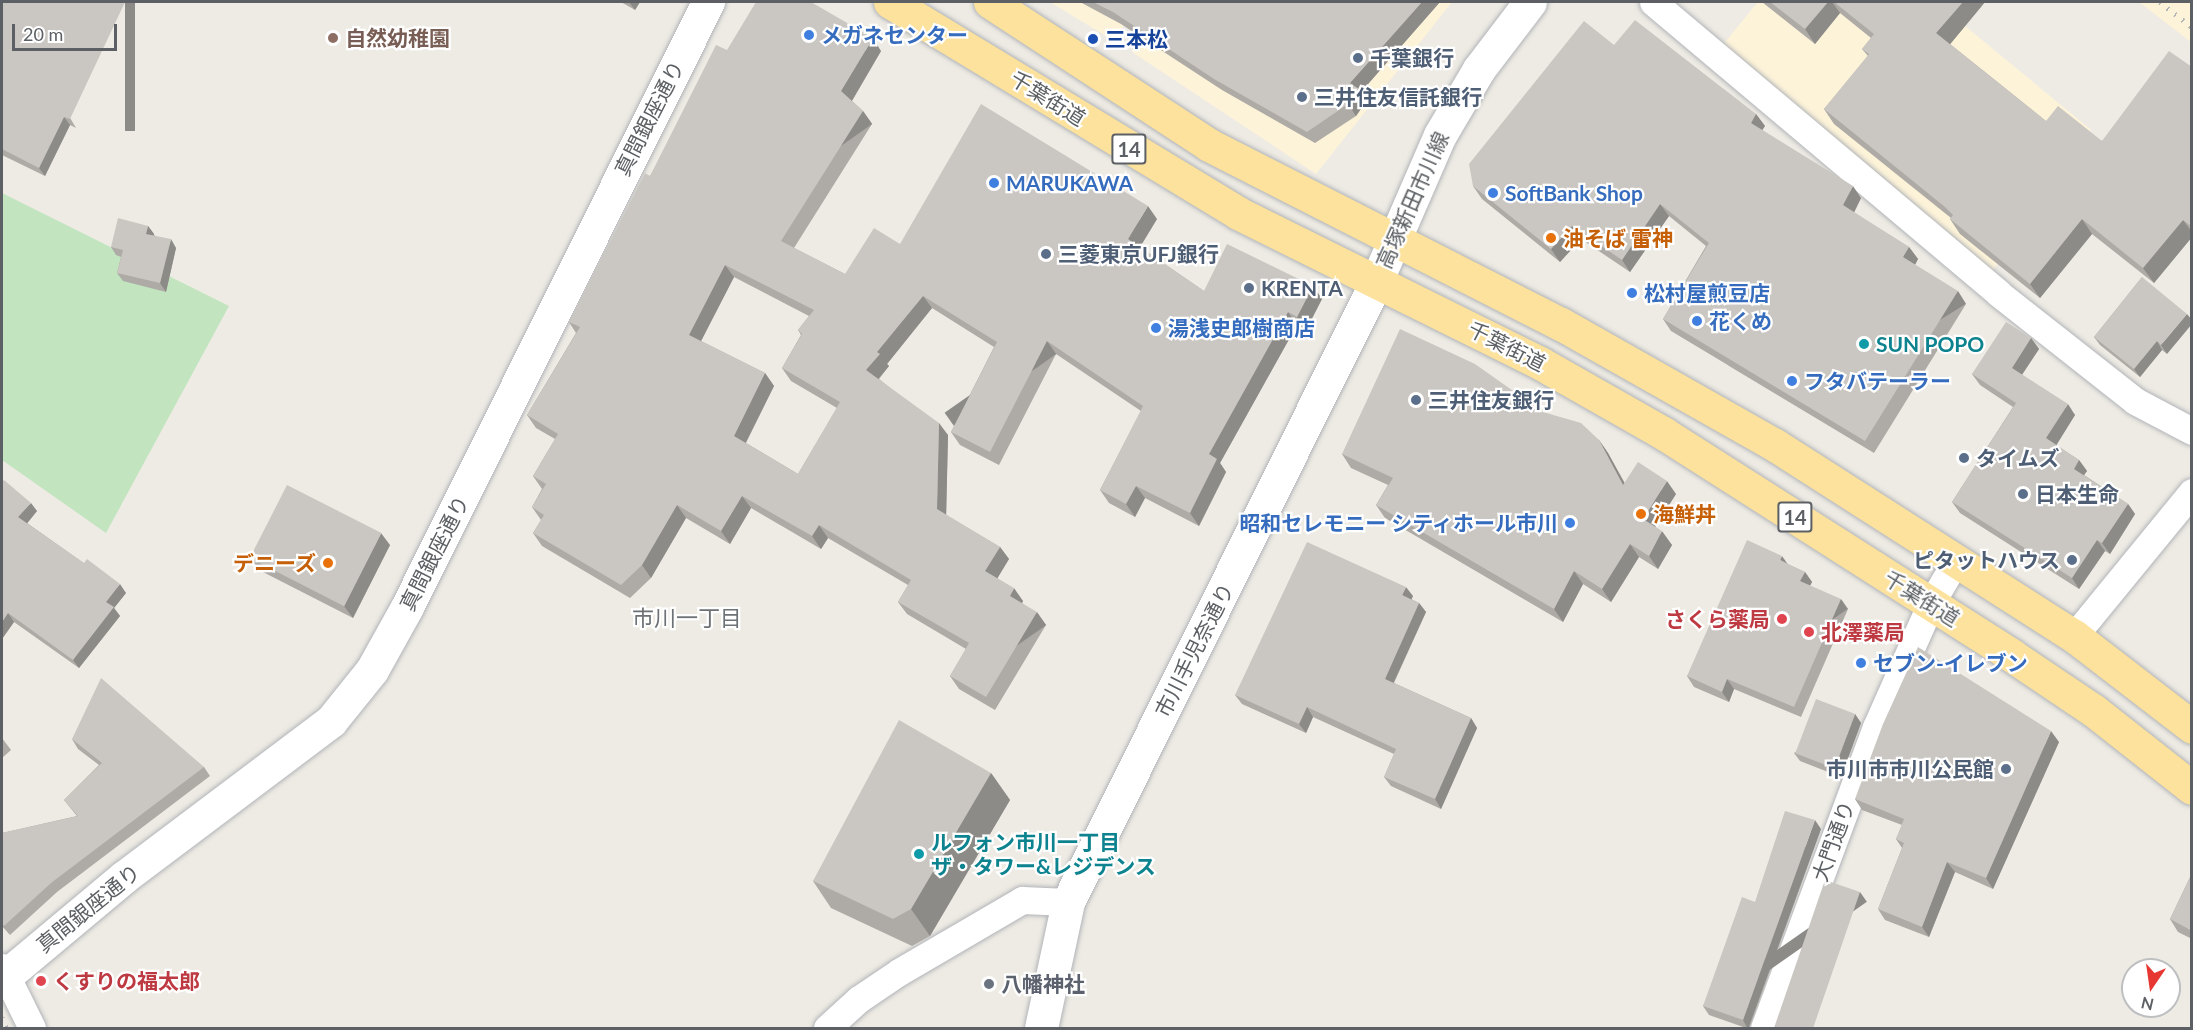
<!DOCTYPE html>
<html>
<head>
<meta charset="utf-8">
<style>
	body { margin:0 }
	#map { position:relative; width:2193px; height:1030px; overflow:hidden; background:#eeebe4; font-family:Lato,"Noto Sans JP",sans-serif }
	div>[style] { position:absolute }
	.commercial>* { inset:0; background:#fdf3d9 }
	.green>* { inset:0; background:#c2e5c0 }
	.roads { filter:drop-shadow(0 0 2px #b1b4b8) drop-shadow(0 0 2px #b1b4b8) }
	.minor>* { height:27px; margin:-13.5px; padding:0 13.5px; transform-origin:13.5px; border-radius:13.5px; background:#fff }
	.tertiary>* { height:33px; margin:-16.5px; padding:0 16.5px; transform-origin:16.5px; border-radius:16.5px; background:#fff }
	.secondary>* { height:33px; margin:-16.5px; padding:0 16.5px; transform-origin:16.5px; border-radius:16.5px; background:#fff }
	.trunk>* { height:33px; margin:-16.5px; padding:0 16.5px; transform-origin:16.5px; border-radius:16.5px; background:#fce29c }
	.rail>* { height:4.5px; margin-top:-2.25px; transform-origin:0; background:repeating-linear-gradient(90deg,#b2b3b4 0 1.5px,transparent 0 9.5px) }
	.wall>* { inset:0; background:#aeaaa6 }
	.shaded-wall>* { inset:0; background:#8d8b87; transform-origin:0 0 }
	.building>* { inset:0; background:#cac6c1; transform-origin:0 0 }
	.dots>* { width:16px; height:16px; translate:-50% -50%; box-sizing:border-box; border:3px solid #fff; border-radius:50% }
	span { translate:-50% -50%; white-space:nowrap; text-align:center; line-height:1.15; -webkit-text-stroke:4.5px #fff; paint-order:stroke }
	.shield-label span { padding:2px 4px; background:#fff; border:2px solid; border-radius:4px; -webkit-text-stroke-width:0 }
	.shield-label { font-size:20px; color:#5c6064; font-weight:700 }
	.shop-label { font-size:21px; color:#366cbe; font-weight:700 }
	.left { translate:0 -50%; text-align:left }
	.right { translate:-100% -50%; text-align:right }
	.education-label { font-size:21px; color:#785e54; font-weight:700 }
	.transit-label { font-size:21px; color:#164399; font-weight:700 }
	.service-label { font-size:21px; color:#4e5e75; font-weight:700 }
	.street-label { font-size:21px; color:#5c6064 }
	.food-label { font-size:21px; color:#c56008; font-weight:700 }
	.culture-label { font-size:21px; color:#0d838f; font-weight:700 }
	.health-label { font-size:21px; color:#be3a42; font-weight:700 }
	.worship-label { font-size:21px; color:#5b616d; font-weight:700 }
	.neighbourhood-label { font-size:22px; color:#6d7276 }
	.frame { position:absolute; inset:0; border:3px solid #5c6064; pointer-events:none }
	.north { position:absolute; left:2121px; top:958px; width:60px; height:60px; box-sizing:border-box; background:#fff; border:2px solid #bebfc1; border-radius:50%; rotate:193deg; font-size:16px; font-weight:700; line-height:24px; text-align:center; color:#5c6064 }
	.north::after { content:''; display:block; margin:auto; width:21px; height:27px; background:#e63732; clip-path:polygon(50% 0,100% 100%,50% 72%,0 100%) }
	.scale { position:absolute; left:12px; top:24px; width:105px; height:27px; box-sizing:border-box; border:3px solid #5c6064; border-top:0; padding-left:8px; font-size:18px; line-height:21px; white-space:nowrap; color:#5c6064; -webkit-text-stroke:4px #fff; paint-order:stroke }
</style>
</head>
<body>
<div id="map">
	<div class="commercial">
		<i style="clip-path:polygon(1050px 2px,1139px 2px,1114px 41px)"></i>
		<i style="clip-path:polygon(1164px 2px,1452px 2px,1316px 174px,1132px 52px)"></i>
		<i style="clip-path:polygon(1758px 2px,1936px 2px,2090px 129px,2092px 142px,1990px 274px,1721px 47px)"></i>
		<i style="clip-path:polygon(2139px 2px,2191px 2px,2191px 42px)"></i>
	</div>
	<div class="green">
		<i style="clip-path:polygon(2px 193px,229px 306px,106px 533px,2px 460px)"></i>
	</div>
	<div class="roads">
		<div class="minor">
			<i style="left:1653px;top:2px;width:451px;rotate:40.1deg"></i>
			<i style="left:1998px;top:293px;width:174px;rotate:38.2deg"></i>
			<i style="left:2135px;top:401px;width:64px;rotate:27.8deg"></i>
			<i style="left:2074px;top:636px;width:186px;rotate:-50.7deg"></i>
			<i style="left:2px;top:967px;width:68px;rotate:63.8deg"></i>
			<i style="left:827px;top:1028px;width:43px;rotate:-42.2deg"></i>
			<i style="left:859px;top:999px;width:48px;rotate:-34deg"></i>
			<i style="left:899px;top:972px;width:143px;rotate:-30.3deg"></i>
			<i style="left:1022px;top:900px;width:46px;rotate:2.5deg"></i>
			<i style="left:1764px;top:1028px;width:321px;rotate:-69.6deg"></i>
			<i style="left:1876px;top:727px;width:136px;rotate:-66.1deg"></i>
			<i style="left:1931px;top:603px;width:51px;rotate:-59.4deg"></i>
		</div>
		<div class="tertiary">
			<i style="left:2px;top:979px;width:159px;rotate:-39.9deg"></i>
			<i style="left:124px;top:877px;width:259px;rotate:-37deg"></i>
			<i style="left:331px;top:721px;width:65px;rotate:-51.2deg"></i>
			<i style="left:372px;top:670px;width:72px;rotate:-60.9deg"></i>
			<i style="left:407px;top:607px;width:676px;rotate:-63.55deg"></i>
			<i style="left:1041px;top:1028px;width:129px;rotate:-77.9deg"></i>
			<i style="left:1068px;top:902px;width:692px;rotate:-63.58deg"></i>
		</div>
		<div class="secondary">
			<i style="left:1376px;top:282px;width:160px;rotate:-66.5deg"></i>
			<i style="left:1440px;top:135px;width:77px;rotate:-59.4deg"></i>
			<i style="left:1479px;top:69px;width:84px;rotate:-52.7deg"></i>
		</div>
		<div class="trunk">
			<i style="left:890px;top:2px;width:407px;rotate:31.2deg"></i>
			<i style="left:1238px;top:213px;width:337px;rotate:26.4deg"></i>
			<i style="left:1540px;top:363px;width:142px;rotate:29.6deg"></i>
			<i style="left:1663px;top:433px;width:413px;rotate:32.5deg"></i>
			<i style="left:2011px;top:655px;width:99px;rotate:33.9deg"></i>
			<i style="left:2093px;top:710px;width:126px;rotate:38.2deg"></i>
			<i style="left:990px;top:2px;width:262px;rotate:33.1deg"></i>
			<i style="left:1209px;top:145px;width:395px;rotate:27deg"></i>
			<i style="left:1561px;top:324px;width:246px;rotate:29.5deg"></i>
			<i style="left:1775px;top:445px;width:355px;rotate:32.6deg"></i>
			<i style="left:2074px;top:636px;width:149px;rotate:37.6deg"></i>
		</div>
	</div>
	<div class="rail">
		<i style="left:2160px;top:2px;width:41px;rotate:38deg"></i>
		<i style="left:2px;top:1017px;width:12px;rotate:66deg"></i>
	</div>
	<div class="wall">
		<i style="clip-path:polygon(2px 2px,76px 128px,70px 125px,45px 176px,2px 155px)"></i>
		<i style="clip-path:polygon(621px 2px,640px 2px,635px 10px)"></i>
		<i style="clip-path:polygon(1080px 2px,1440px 2px,1361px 92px,1367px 100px,1356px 116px,1315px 143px,1222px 90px,1121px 24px)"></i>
		<i style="clip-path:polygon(1762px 2px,1985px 2px,1950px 44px,2046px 121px,2102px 141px,2192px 67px,2192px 237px,2154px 283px,2092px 234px,2040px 298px,1960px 234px,1950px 219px,1951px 218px,1834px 124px,1824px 109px,1868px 56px,1862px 49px,1871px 38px,1840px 13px,1815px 44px)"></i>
		<i style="clip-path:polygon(1614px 45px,1756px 114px,1765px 126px,1762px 130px,1861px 198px,1854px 213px,1909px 247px,1918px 259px,1915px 265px,1966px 304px,1874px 453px,1671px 331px,1663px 319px,1706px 246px,1669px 216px,1630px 272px,1581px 239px,1560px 262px,1482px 199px,1473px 186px)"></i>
		<i style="clip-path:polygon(evenodd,727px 50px,881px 51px,852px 101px,863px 111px,872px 124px,794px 248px,845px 274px,900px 244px,1157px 219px,1140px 247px,1204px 291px,1313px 286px,1322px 299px,1306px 330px,1297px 325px,1220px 463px,1226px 472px,1199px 526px,1145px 498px,1135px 517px,1109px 503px,1100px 490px,1141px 411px,1056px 354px,999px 465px,960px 445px,951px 432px,994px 347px,932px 308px,887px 364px,889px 366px,879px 379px,948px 435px,946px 515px,1000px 547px,1009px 559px,997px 578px,1023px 601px,1022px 603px,1046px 625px,995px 710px,959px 689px,950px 676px,966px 649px,907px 614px,898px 602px,908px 585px,828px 538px,821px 549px,751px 508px,730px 544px,686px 518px,651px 578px,630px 598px,542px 546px,533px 533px,541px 520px,532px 507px,542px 489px,533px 476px,555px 439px,536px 428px,527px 415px,576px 333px,569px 322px,650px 176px,727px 50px,734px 277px,809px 316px,798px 330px,801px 335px,782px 368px,791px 381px,837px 408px,798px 474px,746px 443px,774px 386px,765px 373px,701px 341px,734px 277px)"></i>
		<i style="clip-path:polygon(148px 226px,154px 234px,154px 235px,176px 248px,166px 292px,123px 281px,117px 273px,121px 257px,116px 255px,111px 247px)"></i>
		<i style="clip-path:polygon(2142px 277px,2167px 354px,2162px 350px,2140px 377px,2100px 345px,2094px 337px)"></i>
		<i style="clip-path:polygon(2031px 338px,2039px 349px,2022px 375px,2075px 415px,2056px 445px,2079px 460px,2087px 471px,2084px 475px,2128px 504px,2135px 514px,2110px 554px,2105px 551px,2079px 589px,1960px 513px,1952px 502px,2013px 407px,1980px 385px,1972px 374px)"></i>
		<i style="clip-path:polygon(1543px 412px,1599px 440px,1608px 453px,1624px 483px,1676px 494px,1655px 527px,1672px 545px,1658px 569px,1639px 557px,1611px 602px,1583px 584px,1563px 622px,1385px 518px,1376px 505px,1388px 485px,1351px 468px,1342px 454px)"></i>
		<i style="clip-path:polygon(2px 482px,37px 511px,27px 523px,126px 593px,114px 608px,120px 616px,79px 668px,14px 622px,2px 639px)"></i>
		<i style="clip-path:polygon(390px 545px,353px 618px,259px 570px,250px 558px)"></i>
		<i style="clip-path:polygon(1787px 564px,1805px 572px,1812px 582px,1810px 586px,1848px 609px,1801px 717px,1734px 689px,1729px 702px,1694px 687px,1687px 676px)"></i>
		<i style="clip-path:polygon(1413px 596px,1411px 599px,1419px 603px,1426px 612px,1394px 683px,1471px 718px,1477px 728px,1441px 809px,1391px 786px,1384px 777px,1394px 754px,1313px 717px,1306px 733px,1242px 704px,1235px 695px)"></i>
		<i style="clip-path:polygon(1855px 714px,1861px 723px,1841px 777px,1800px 761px,1794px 753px)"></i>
		<i style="clip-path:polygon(2px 738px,11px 750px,2px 758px)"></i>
		<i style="clip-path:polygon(72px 739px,204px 767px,210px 776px,57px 892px,10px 935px,2px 926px,2px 833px,77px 816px,64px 800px,99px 765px,78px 749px)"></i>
		<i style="clip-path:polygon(2059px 742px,1993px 889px,1955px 872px,1929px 937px,1885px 920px,1878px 909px,1902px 848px,1896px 839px,1902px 825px,1862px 810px,1855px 799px)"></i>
		<i style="clip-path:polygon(991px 773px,1010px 800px,930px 936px,912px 946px,831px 908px,813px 881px)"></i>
		<i style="clip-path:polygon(1821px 829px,1749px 1029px,1709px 1015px,1703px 1006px,1755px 902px)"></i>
		<i style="clip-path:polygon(2192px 873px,2192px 939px,2178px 932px,2170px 919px)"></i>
	</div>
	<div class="shaded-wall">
		<i style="left:125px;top:2px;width:10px;height:129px"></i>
		<i style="clip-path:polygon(629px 2px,640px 2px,635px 10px)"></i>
		<i style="clip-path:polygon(1422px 2px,1440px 2px,1361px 92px,1367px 100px,1356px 116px,1348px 104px,1350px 83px)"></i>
		<i style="clip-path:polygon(1828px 2px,1832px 2px,1840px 13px,1815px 44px,1805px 29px)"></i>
		<i style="clip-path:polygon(1963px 2px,1985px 2px,1947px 48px,1936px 33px)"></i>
		<i style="clip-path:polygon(873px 38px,881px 51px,850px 104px,841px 91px)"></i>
		<i style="left:863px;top:111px;width:16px;height:154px;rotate:55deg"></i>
		<i style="clip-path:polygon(1756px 114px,1765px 126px,1759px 135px,1751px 123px)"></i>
		<i style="clip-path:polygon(64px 117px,70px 125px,45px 176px,39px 168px)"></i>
		<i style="clip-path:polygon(1853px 186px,1861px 198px,1851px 218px,1843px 205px)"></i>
		<i style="clip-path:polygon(1660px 204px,1669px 216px,1630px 272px,1622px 260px)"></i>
		<i style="clip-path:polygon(1148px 206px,1157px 219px,1137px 252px,1128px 239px)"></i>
		<i style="clip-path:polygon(2082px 219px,2092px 234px,2040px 298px,2030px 284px)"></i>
		<i style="clip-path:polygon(2183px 220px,2192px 232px,2192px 237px,2154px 283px,2143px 268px)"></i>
		<i style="clip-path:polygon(148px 226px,154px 234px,152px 242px,146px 234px)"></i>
		<i style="clip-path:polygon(1572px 226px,1581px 239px,1560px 262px,1551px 249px)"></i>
		<i style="clip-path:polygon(171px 239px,176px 248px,166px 292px,160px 283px)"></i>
		<i style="clip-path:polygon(1909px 247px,1918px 259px,1912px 270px,1903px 257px)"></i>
		<i style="clip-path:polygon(725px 265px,734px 277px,698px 347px,689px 335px)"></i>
		<i style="clip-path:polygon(1313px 286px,1322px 299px,1306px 330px,1297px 317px)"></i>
		<i style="left:1958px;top:291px;width:15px;height:176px;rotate:58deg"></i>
		<i style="clip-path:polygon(923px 296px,932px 308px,887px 364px,889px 366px,875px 383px,866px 370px,877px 352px)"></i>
		<i style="clip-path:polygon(1288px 312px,1297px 325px,1220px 463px,1226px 472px,1199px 526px,1190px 513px,1209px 454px)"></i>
		<i style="clip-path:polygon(2187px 314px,2192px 320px,2192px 324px,2167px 354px,2161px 345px)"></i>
		<i style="clip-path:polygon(2031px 338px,2039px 349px,2019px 379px,2012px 368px)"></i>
		<i style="left:1047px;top:341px;width:16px;height:125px;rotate:55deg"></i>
		<i style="clip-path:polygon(2157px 341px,2162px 350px,2140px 377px,2134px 369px)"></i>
		<i style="clip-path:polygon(765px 373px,774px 386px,743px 448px,734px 436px)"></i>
		<i style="clip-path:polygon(2068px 404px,2075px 415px,2054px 449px,2046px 438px)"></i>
		<i style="clip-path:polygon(939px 423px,948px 435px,946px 522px,937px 509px)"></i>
		<i style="clip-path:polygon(1599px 440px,1608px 453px,1633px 498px,1623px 485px)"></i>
		<i style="clip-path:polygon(2079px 460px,2087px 471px,2081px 479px,2074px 469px)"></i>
		<i style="clip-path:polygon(1667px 481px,1676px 494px,1652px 532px,1643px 519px)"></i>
		<i style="clip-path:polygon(1136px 486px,1145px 498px,1135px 517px,1126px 504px)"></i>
		<i style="clip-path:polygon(742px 496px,751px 508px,730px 544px,721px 531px)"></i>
		<i style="clip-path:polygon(31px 503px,37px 511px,25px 526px,18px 517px)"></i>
		<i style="clip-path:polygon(2128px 504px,2135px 514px,2110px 554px,2102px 543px)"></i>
		<i style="clip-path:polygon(677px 505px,686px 518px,651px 578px,642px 565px)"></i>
		<i style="clip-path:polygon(819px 525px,828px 538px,821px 549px,812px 536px)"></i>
		<i style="clip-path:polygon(1662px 531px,1672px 545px,1658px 569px,1649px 556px)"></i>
		<i style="clip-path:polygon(381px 533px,390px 545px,353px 618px,344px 606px)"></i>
		<i style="clip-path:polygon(2097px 540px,2105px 551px,2079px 589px,2072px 578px)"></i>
		<i style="clip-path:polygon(1630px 544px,1639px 557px,1611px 602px,1602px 589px)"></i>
		<i style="clip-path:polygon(1000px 547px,1009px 559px,994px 584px,985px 571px)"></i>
		<i style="clip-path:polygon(1782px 556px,1789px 566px,1780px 560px)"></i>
		<i style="clip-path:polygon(1574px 571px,1583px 584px,1563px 622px,1554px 609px)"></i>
		<i style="clip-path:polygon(1805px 572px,1812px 582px,1807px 591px,1800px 581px)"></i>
		<i style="clip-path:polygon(120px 584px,126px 593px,114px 608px,120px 616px,79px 668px,73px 660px,106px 602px)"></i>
		<i style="clip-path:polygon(1406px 587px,1413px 596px,1409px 605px,1402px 595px)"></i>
		<i style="clip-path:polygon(1014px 588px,1023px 601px,1019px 609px,1010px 596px)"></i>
		<i style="left:1841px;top:599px;width:12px;height:118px;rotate:55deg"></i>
		<i style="clip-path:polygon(1419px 603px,1426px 612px,1391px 688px,1385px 679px)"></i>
		<i style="left:1037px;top:612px;width:16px;height:99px;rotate:55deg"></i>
		<i style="clip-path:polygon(8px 613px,14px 622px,2px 639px,2px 622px)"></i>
		<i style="clip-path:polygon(1727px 679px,1734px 689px,1729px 702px,1722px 692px)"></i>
		<i style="clip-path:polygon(1307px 707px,1313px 717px,1306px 733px,1299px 724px)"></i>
		<i style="clip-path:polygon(1855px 714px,1861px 723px,1841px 777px,1835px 768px)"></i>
		<i style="clip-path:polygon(1471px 718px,1477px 728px,1441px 809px,1435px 799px)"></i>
		<i style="clip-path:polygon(2051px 731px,2059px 742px,1993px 889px,1986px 878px)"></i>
		<i style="clip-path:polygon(991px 773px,1010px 800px,930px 936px,911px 909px)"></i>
		<i style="clip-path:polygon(1815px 820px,1821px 829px,1748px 1029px,1743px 1020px)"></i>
		<i style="clip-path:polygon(1947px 862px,1955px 872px,1929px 937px,1922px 927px)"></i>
		<i style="left:1860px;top:892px;width:12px;height:147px;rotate:55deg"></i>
	</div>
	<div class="building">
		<i style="clip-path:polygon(2px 2px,125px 2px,70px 119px,64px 117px,39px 168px,2px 149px)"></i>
		<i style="clip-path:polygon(evenodd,756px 2px,811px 2px,873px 38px,841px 91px,863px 111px,781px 241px,845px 274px,874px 228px,900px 244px,981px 104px,1148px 206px,1128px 239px,1204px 291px,1227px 244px,1313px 286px,1297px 317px,1288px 312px,1209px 454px,1217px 459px,1190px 513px,1136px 486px,1126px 504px,1100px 490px,1143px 406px,1047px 341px,990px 452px,951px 432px,997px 342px,923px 296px,877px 352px,880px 354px,866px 370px,939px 423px,937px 509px,1000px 547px,985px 571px,1014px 588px,1010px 596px,1037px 612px,986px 697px,950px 676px,969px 643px,898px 602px,911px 580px,819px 525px,812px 536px,742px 496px,721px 531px,677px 505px,642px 565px,621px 585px,533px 533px,544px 515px,532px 507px,546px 484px,533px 476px,558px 434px,527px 415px,580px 327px,569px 322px,645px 173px,650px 176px,716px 45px,727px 50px,756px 2px,725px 265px,814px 310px,798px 330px,802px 334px,782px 368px,840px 402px,798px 474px,734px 436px,765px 373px,689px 335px,725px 265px)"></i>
		<i style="clip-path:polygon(1093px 2px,1422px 2px,1350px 83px,1359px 89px,1348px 104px,1307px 132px,1214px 79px,1113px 12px)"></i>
		<i style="clip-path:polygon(1770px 2px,1828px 2px,1805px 29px)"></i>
		<i style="clip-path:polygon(1834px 2px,1963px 2px,1936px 33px,2046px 121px,2058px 106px,2102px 141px,2169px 51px,2192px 67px,2192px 227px,2183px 220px,2143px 268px,2082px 219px,2030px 284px,1950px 219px,1953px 215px,1945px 207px,1824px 109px,1869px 54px,1862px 49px,1874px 34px)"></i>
		<i style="clip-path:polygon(1635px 20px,1756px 114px,1751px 123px,1853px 186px,1843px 205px,1909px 247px,1903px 257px,1958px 291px,1865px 441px,1663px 319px,1709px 243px,1660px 204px,1622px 260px,1572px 226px,1551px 249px,1473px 186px,1469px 164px,1584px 21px,1614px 45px)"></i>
		<i style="clip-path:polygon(118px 218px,148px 226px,146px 234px,171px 239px,160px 283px,117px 273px,123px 250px,111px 247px)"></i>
		<i style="clip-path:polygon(2142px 277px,2187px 314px,2161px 345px,2157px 341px,2134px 369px,2094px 337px)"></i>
		<i style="clip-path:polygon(2006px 322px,2031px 338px,2012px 368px,2068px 404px,2046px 438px,2079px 460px,2074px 469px,2128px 504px,2102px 543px,2097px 540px,2072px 578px,1952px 502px,2016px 403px,1972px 374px)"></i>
		<i style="clip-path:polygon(1400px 329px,1475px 364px,1543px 412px,1581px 423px,1599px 440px,1623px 485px,1638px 462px,1667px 481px,1643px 519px,1662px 531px,1649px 556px,1630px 544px,1602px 589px,1574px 571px,1554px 609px,1376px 505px,1393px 478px,1342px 454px)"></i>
		<i style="clip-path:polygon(4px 480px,31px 503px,18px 517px,84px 563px,87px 559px,120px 584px,106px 602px,114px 607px,73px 660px,8px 613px,2px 622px,2px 482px)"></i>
		<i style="left:287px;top:485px;width:106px;height:82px;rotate:27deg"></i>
		<i style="clip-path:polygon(1747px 540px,1782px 556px,1780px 560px,1805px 572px,1800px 581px,1841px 599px,1794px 707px,1727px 679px,1722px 692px,1687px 676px)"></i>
		<i style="clip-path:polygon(1307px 542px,1406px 587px,1402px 595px,1419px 603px,1385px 679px,1471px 718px,1435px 799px,1384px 777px,1396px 749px,1307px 707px,1299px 724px,1235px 695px)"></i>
		<i style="clip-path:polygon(1918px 647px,2051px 731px,1986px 878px,1947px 862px,1922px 927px,1878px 909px,1904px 843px,1896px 839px,1904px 819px,1855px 799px,1883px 724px)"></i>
		<i style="clip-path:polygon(101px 678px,204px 767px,51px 883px,4px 926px,2px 924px,2px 833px,78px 816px,64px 800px,102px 763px,72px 739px)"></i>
		<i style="left:1816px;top:699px;width:42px;height:58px;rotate:21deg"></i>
		<i style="clip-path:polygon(899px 720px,991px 773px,911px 909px,893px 919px,813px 881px)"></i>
		<i style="clip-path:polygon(1785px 811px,1815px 820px,1743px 1020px,1703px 1006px,1742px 897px,1755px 902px)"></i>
		<i style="clip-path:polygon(2192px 873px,2192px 931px,2170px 919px)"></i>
		<i style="left:1825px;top:880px;width:37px;height:160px;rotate:19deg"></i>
	</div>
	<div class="dots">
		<i style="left:809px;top:35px;background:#3f7fe0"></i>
		<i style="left:333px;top:38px;background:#8d6e63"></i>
		<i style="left:1093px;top:39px;background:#1a4fb4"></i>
		<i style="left:1358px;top:58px;background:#5c6f8a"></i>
		<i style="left:1302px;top:97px;background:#5c6f8a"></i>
		<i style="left:994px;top:183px;background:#3f7fe0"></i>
		<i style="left:1493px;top:193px;background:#3f7fe0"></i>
		<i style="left:1551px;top:238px;background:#e8710a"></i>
		<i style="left:1046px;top:254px;background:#5c6f8a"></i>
		<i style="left:1249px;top:288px;background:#5c6f8a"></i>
		<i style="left:1632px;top:293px;background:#3f7fe0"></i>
		<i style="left:1697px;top:321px;background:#3f7fe0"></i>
		<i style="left:1156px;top:328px;background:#3f7fe0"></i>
		<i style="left:1864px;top:344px;background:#0f9aa8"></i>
		<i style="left:1792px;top:381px;background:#3f7fe0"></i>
		<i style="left:1416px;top:400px;background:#5c6f8a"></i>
		<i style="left:1964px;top:458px;background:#5c6f8a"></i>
		<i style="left:2023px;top:494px;background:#5c6f8a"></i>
		<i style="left:1641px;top:514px;background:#e8710a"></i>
		<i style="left:1570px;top:523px;background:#3f7fe0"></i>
		<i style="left:2072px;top:560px;background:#5c6f8a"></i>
		<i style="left:328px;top:563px;background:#e8710a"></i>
		<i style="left:1782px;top:619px;background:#e0444e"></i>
		<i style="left:1809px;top:632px;background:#e0444e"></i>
		<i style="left:1861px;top:663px;background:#3f7fe0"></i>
		<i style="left:2006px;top:769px;background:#5c6f8a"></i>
		<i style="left:919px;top:854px;background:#0f9aa8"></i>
		<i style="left:41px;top:981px;background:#e0444e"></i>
		<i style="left:989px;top:984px;background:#6b7280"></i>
	</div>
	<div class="shield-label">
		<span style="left:1129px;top:149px">14</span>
		<span style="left:1795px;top:517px">14</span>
	</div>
	<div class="shop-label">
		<span class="left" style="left:821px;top:35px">メガネセンター</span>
		<span class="left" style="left:1006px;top:183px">MARUKAWA</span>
		<span class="left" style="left:1505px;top:193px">SoftBank Shop</span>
		<span class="left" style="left:1644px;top:293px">松村屋煎豆店</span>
		<span class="left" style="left:1709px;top:321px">花くめ</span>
		<span class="left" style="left:1168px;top:328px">湯浅史郎樹商店</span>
		<span class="left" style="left:1804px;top:381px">フタバテーラー</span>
		<span class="right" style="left:1558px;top:523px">昭和セレモニー シティホール市川</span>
		<span class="left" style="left:1873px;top:663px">セブン-イレブン</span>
	</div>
	<div class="education-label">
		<span class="left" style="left:345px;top:38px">自然幼稚園</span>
	</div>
	<div class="transit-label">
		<span class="left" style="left:1105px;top:39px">三本松</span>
	</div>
	<div class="service-label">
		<span class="left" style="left:1370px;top:58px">千葉銀行</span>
		<span class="left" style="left:1314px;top:97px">三井住友信託銀行</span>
		<span class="left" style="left:1058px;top:254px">三菱東京UFJ銀行</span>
		<span class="left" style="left:1261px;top:288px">KRENTA</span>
		<span class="left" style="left:1428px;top:400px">三井住友銀行</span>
		<span class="left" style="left:1976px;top:458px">タイムズ</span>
		<span class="left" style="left:2035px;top:494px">日本生命</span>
		<span class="right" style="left:2060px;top:560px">ピタットハウス</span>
		<span class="right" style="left:1994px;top:769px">市川市市川公民館</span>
	</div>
	<div class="street-label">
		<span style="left:1048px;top:98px;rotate:32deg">千葉街道</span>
		<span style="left:649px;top:118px;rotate:-63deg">真間銀座通り</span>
		<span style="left:1412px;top:200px;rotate:-66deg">高塚新田市川線</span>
		<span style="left:1507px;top:346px;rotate:27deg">千葉街道</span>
		<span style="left:434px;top:553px;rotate:-63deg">真間銀座通り</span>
		<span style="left:1922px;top:598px;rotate:32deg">千葉街道</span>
		<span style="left:1194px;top:650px;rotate:-63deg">市川手児奈通り</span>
		<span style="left:1833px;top:841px;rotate:-70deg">大門通り</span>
		<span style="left:88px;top:908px;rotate:-39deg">真間銀座通り</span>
	</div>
	<div class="food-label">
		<span class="left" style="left:1563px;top:238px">油そば 雷神</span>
		<span class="left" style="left:1653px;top:514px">海鮮丼</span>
		<span class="right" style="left:316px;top:563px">デニーズ</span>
	</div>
	<div class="culture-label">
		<span class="left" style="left:1876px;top:344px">SUN POPO</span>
		<span class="left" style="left:931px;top:854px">ルフォン市川一丁目<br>ザ・タワー&amp;レジデンス</span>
	</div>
	<div class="health-label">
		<span class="right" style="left:1770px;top:619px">さくら薬局</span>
		<span class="left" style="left:1821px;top:632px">北澤薬局</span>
		<span class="left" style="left:53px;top:981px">くすりの福太郎</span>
	</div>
	<div class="worship-label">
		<span class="left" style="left:1001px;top:984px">八幡神社</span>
	</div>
	<div class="neighbourhood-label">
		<span style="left:687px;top:618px">市川一丁目</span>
	</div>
	<div class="frame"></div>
	<div class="north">N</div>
	<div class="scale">20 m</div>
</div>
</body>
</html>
